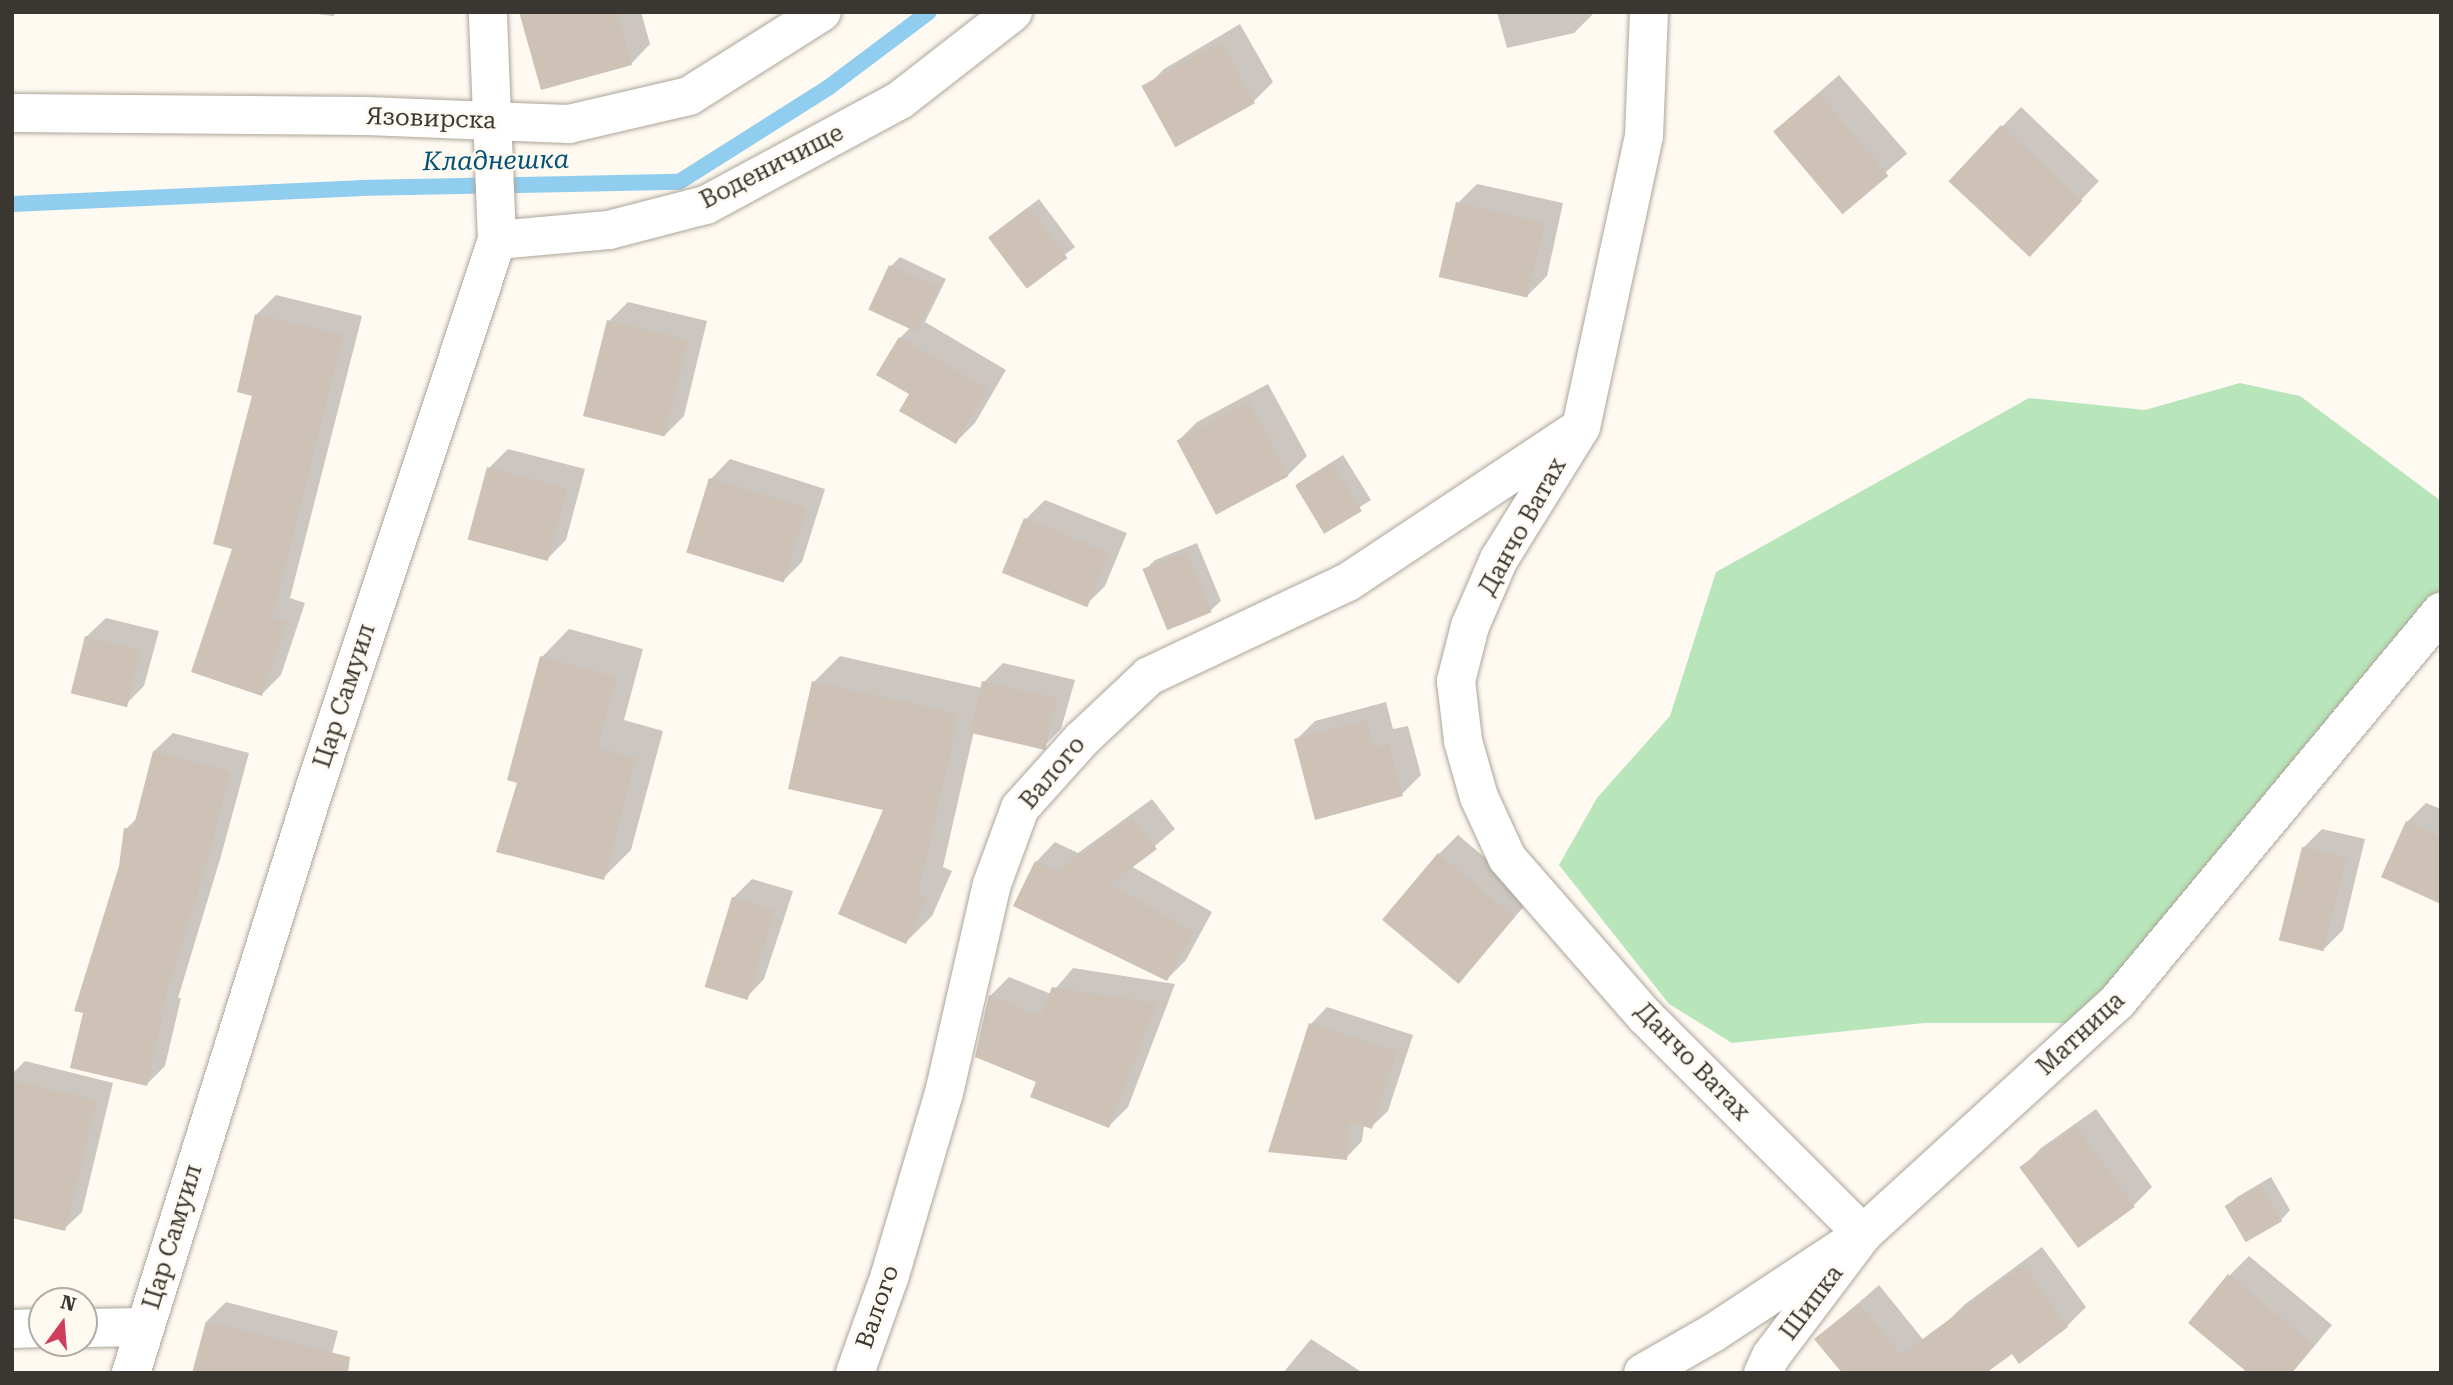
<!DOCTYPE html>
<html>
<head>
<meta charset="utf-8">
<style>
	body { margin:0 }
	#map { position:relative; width:2453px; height:1385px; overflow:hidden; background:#fef9f1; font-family:"Roboto Serif",serif }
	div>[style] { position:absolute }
	.green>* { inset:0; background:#b9e5ba }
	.shadow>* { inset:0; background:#0003; transform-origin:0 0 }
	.stream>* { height:16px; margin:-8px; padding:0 8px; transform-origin:8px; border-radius:8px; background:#91cdee }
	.building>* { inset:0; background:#cec2b7; transform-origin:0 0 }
	.roads { filter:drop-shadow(0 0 2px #aca599) drop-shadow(0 0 2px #aca599) }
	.minor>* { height:38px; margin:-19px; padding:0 19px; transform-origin:19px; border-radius:19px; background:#fff }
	span { translate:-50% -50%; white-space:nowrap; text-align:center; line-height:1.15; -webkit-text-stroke:5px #fef9f1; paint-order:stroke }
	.street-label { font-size:24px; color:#3a3732 }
	.water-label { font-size:26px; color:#005372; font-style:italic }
	.frame { position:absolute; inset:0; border:14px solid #3a3732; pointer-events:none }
	.north { position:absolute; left:28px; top:1287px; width:70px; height:70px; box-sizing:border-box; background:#fef9f1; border:2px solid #b0aba5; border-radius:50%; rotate:16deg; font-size:19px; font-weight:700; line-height:28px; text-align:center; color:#3a3732 }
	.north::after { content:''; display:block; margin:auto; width:24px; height:32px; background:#cf3f5d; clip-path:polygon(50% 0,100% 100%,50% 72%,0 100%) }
</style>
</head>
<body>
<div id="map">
	<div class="green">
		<i style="clip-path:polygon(2240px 383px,2300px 396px,2441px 501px,2441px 591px,2259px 824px,2071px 1023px,1924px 1023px,1732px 1043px,1669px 1004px,1559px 865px,1597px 798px,1670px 716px,1716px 572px,2029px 398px,2145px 410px)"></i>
	</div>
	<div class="shadow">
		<i style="clip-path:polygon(302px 12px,337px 12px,333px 16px)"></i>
		<i style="clip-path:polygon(521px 12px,641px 12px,650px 44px,631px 64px)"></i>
		<i style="clip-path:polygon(1497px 12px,1593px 12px,1593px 14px,1574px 33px,1507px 48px)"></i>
		<i style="clip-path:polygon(1240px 24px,1273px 82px,1254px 101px,1177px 146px,1145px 88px,1164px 69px)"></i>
		<i style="left:1839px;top:75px;width:104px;height:85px;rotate:49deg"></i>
		<i style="clip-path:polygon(2021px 107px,2099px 181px,2048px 235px,1950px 181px)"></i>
		<i style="clip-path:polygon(1477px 184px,1563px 203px,1547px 276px,1528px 295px,1458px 203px)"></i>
		<i style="left:1039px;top:199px;width:60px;height:63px;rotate:53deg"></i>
		<i style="clip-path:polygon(900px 257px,946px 279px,925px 322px,1006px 370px,975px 423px,956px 442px,911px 393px,900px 338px,911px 327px,891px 266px)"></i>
		<i style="clip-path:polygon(276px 295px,362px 316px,290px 598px,305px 603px,281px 675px,262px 694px,235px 548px,255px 394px,239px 391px,257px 314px)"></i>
		<i style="clip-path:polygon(628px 302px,707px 321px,684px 416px,665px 435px,609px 321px)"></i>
		<i style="clip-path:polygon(1268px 384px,1307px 456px,1288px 475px,1178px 441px,1197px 422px)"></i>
		<i style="clip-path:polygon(508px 449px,585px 469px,566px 540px,547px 559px,489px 468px)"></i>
		<i style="left:1343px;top:455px;width:53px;height:55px;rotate:58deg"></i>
		<i style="clip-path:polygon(730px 459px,825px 489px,802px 562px,783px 581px,688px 552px,711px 479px)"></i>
		<i style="clip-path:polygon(1045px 500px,1127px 533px,1105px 586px,1086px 605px,1026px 519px)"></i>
		<i style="clip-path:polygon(1197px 543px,1221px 601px,1211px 610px,1169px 628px,1145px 570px,1155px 560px)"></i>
		<i style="clip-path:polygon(106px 618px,159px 631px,144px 686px,125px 705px,86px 637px)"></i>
		<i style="clip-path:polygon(569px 629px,643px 649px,624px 720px,663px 731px,631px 850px,603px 878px,519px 782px,542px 657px)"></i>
		<i style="clip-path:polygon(840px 656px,982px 688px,984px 682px,1003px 663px,1075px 680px,1061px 729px,1042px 748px,974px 731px,943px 867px,952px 871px,932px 916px,906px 942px,886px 809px,814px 682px)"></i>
		<i style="clip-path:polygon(1386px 702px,1393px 729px,1408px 726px,1421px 775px,1402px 794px,1296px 740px,1315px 721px)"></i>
		<i style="clip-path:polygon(173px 733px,249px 753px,221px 856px,178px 998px,181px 998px,165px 1066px,146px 1085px,126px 829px,138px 817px,154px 751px)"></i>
		<i style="clip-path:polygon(1152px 799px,1175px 829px,1131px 866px,1212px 912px,1186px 960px,1167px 979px,1036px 862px,1055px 842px,1078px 853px)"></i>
		<i style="clip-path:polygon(2426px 803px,2441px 809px,2441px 902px,2407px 822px)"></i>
		<i style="clip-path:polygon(2322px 829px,2365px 839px,2343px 930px,2324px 949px,2303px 848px)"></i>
		<i style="clip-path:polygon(1458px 835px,1532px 897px,1459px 981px,1439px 854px)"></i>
		<i style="clip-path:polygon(752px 879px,793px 891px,764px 979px,745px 999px,733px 898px)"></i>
		<i style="clip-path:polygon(1073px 968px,1175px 984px,1128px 1107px,1109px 1126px,1038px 1081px,990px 996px,1009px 977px,1051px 994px)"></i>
		<i style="clip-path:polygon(1327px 1007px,1413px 1035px,1388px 1111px,1371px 1127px,1364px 1125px,1362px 1141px,1346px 1158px,1311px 1024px)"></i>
		<i style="clip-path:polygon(25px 1061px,113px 1083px,82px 1212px,64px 1229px,12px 1217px,12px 1074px)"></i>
		<i style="clip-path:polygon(2096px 1109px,2152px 1187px,2133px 1206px,2078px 1245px,2022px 1168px,2041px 1148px)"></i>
		<i style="clip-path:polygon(2271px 1177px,2290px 1210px,2281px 1220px,2227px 1206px,2237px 1197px)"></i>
		<i style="clip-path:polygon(2042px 1247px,2086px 1307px,2067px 1326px,2012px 1352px,1945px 1324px,1964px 1305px)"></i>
		<i style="clip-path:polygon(2249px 1256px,2332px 1325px,2292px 1373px,2251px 1373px,2230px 1275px)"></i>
		<i style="clip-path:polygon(1879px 1285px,1934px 1353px,1914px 1373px,1817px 1339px)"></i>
		<i style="clip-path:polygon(226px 1302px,338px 1331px,327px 1373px,207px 1321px)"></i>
		<i style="clip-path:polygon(1311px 1339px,1363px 1373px,1283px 1373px)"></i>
	</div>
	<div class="stream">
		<i style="left:12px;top:204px;width:347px;rotate:-2.6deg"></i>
		<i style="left:359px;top:188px;width:320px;rotate:-1.1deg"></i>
		<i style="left:679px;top:182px;width:178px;rotate:-32.3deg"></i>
		<i style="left:829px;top:87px;width:125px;rotate:-36.9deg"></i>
	</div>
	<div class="building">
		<i style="clip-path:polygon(519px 12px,617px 12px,632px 65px,541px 90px)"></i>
		<i style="left:1221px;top:42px;width:70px;height:91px;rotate:61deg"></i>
		<i style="left:1819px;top:93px;width:108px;height:60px;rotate:50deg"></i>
		<i style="left:2001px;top:125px;width:111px;height:77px;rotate:43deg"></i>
		<i style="left:1456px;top:202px;width:91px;height:77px;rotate:13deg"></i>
		<i style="left:1029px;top:207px;width:64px;height:51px;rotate:53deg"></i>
		<i style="left:889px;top:265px;width:54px;height:49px;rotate:25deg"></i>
		<i style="clip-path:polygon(255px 314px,344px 335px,272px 617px,287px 622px,262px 696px,191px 672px,232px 549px,213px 544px,252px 396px,237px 392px)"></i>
		<i style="left:607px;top:320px;width:84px;height:99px;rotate:14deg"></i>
		<i style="clip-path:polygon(899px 337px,988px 389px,956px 444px,899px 411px,909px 394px,876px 375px)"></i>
		<i style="left:1249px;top:402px;width:84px;height:82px;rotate:62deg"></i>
		<i style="left:1333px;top:463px;width:56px;height:44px;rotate:59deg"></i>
		<i style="left:487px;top:467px;width:83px;height:75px;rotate:15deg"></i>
		<i style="left:709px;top:478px;width:102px;height:78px;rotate:17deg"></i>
		<i style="left:1024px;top:518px;width:92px;height:59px;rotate:22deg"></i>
		<i style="left:1187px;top:551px;width:66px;height:48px;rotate:68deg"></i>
		<i style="left:85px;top:636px;width:58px;height:59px;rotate:14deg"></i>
		<i style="clip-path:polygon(540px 656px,617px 677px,598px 747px,636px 759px,604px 880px,496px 852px,517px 783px,507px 780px)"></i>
		<i style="clip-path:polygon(812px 681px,959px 714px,918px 894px,927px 897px,906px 944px,838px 914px,883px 810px,788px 789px)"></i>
		<i style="left:982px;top:681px;width:77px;height:53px;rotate:13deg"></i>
		<i style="clip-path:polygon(1367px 720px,1374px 747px,1389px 744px,1403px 796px,1315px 820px,1294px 739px)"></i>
		<i style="clip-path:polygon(153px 751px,231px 771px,203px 876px,160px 1016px,163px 1017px,147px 1086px,70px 1068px,83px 1013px,74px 1011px,119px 866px,124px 828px,133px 829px)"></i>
		<i style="clip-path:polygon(1132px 817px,1157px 849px,1110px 884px,1194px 932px,1167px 981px,1013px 906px,1035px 861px,1057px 871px)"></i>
		<i style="clip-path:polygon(2406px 821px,2441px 837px,2441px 904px,2381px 877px)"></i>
		<i style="left:2302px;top:847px;width:46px;height:96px;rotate:14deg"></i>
		<i style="left:1438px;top:853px;width:100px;height:87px;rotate:40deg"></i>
		<i style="left:732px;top:897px;width:45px;height:94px;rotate:17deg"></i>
		<i style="clip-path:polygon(1052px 987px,1157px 1003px,1109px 1128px,1030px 1097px,1036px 1082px,975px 1057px,989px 995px,1040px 1016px)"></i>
		<i style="clip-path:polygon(1309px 1023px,1397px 1051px,1372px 1129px,1350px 1122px,1347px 1160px,1268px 1152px)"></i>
		<i style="clip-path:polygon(12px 1080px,97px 1100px,65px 1231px,12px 1218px)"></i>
		<i style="left:2076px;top:1126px;width:100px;height:70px;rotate:54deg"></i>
		<i style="left:2261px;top:1185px;width:42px;height:42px;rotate:60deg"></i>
		<i style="clip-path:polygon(2023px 1265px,2068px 1327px,2019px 1364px,2012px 1354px,1986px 1373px,1842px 1373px,1814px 1339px,1859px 1303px,1901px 1355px)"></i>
		<i style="clip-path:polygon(2228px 1274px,2314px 1345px,2291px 1373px,2248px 1373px,2188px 1323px)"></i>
		<i style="clip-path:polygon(206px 1321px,350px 1357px,348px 1373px,192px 1373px)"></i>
	</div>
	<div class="roads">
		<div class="minor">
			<i style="left:1649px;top:12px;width:124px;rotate:92.3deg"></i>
			<i style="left:1644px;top:136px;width:298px;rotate:102.2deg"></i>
			<i style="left:1581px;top:427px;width:155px;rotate:121.8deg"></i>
			<i style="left:1499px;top:559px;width:73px;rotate:113.4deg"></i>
			<i style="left:1470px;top:626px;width:57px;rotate:104.3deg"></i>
			<i style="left:1456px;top:681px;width:60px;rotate:83.3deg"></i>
			<i style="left:1463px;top:741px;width:58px;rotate:74.1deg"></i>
			<i style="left:1479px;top:797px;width:67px;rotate:65.3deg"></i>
			<i style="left:1507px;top:858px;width:210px;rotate:48.9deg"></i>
			<i style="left:1645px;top:1016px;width:308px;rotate:45deg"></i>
			<i style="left:1863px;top:1234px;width:153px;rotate:127deg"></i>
			<i style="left:1771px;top:1356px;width:19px;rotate:115deg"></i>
			<i style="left:12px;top:113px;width:355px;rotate:0.5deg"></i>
			<i style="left:367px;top:116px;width:202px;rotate:2.3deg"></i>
			<i style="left:569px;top:124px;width:123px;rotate:-13.1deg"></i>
			<i style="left:689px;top:96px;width:157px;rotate:-32.3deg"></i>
			<i style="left:497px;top:240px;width:112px;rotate:-5.1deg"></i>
			<i style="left:609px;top:230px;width:100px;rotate:-14.5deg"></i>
			<i style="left:706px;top:205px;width:221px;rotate:-28.4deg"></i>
			<i style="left:900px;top:100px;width:143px;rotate:-37.9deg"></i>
			<i style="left:84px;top:1328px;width:61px;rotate:-0.9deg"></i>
			<i style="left:12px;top:1329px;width:30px;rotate:-2deg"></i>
			<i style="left:131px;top:1373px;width:614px;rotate:-72.57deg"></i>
			<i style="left:315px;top:787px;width:576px;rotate:-71.6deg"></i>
			<i style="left:497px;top:240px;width:228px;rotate:-92.3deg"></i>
			<i style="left:855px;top:1373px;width:104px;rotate:-70.3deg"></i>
			<i style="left:890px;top:1275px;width:190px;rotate:-73.5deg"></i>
			<i style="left:944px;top:1093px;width:214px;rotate:-77.1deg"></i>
			<i style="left:992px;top:884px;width:81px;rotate:-69.8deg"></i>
			<i style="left:1020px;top:808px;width:93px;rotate:-48.1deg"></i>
			<i style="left:1082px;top:739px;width:92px;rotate:-43.2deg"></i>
			<i style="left:1149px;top:676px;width:220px;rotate:-25.3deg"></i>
			<i style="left:1348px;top:582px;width:268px;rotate:-33.6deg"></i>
			<i style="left:1643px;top:1373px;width:81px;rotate:-29.7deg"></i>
			<i style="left:1713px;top:1333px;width:180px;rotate:-33.4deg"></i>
			<i style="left:1863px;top:1234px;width:345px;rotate:-42.4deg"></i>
			<i style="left:2118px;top:1001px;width:506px;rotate:-50.3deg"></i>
		</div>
	</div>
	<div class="street-label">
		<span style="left:431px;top:119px;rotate:2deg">Язовирска</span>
		<span style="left:772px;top:167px;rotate:-27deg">Воденичище</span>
		<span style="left:1523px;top:527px;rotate:-61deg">Данчо Ватах</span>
		<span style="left:345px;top:696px;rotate:-72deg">Цар Самуил</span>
		<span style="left:1053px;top:773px;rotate:-50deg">Валого</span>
		<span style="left:2081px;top:1034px;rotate:-43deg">Матница</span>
		<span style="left:1692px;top:1062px;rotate:46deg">Данчо Ватах</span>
		<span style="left:173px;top:1237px;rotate:-73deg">Цар Самуил</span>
		<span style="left:1812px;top:1303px;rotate:-53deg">Шипка</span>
		<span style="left:878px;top:1307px;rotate:-71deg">Валого</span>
	</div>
	<div class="water-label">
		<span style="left:496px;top:161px;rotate:-1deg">Кладнешка</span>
	</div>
	<div class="frame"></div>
	<div class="north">N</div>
</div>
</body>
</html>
